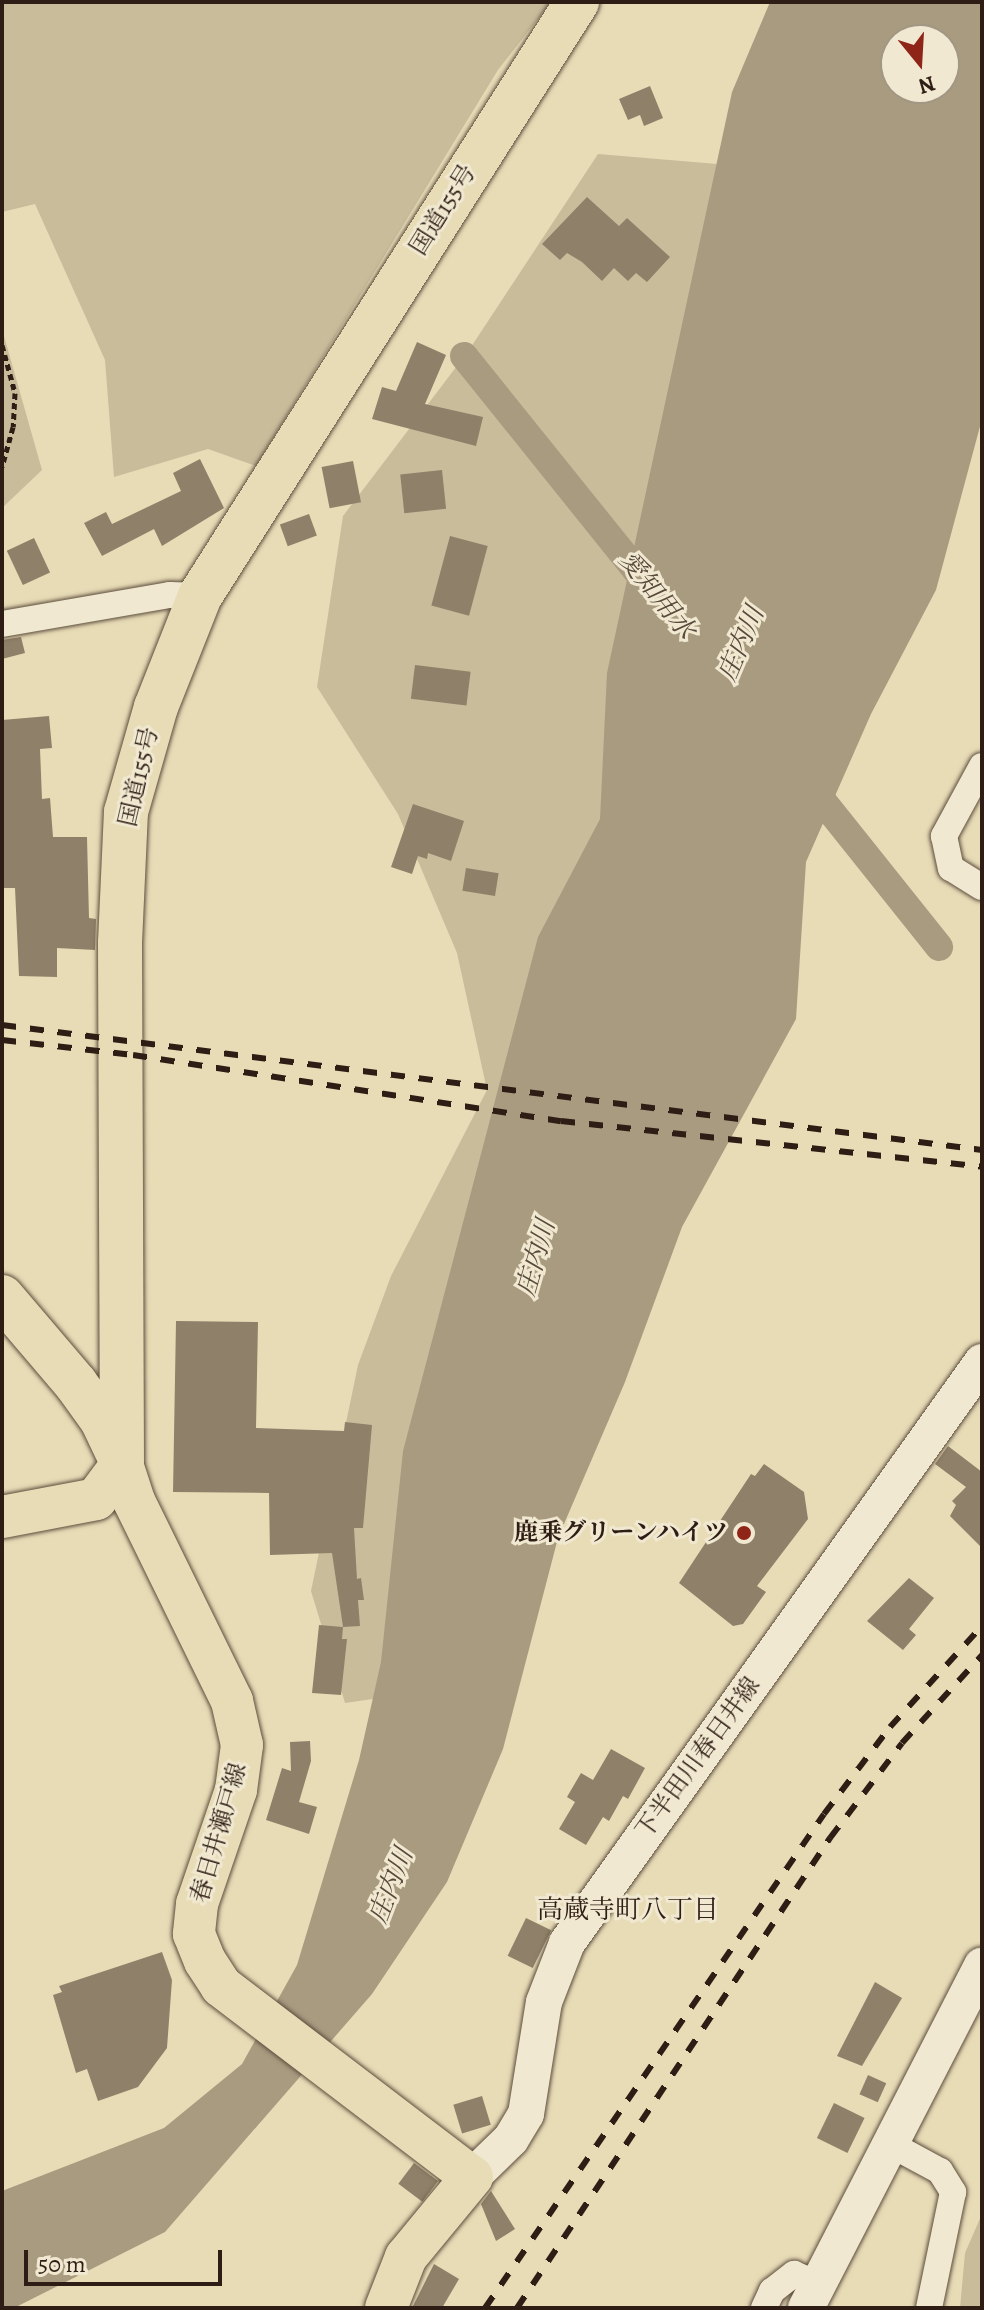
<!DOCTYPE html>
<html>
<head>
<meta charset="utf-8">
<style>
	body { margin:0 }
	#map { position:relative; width:984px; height:2310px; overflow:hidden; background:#e8dcb7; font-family:Alegreya,"Noto Serif JP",serif }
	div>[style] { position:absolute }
	.green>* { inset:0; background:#c8bc9b }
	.water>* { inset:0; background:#a99b80 }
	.canal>* { height:28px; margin:-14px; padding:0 14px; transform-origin:14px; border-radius:14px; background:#a99b80 }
	.building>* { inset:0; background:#8f8069; transform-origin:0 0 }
	.path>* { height:5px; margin-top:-2.5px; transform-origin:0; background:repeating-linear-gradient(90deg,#2e1d14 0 6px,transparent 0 10px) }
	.roads { filter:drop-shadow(0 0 2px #5c4d3d) drop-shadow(0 0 2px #5c4d3d) }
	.street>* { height:26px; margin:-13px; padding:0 13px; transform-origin:13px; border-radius:13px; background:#f0e8d0 }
	.secondary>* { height:36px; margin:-18px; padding:0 18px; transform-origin:18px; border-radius:18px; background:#f0e8d0 }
	.primary>* { height:42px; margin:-21px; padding:0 21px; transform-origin:21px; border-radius:21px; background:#e8dcb7 }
	.highway>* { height:44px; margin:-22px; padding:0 22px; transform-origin:22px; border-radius:22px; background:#e8dcb7 }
	.rail>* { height:6px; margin-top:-3px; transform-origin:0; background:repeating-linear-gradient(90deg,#2e1d14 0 14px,transparent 0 28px) }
	.dots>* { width:22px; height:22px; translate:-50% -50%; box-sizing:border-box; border:4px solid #f0e8d0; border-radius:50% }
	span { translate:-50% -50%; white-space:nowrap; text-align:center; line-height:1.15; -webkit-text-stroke:6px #f0e8d0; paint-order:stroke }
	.street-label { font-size:24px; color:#2e1d14 }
	.poi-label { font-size:24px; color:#2e1d14; font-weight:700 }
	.right { translate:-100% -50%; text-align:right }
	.water-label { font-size:26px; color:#59493a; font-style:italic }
	.neighbourhood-label { font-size:26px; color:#2e1d14 }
	.frame { position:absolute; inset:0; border:4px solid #2e1d14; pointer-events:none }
	.north { position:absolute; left:880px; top:24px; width:80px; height:80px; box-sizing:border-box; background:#f0e8d0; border:2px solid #a29785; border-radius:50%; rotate:162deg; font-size:22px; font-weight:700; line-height:32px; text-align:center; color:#2e1d14 }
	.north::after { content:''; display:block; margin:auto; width:28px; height:36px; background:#8f2418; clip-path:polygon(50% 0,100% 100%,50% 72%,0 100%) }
	.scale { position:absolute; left:24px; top:2250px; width:198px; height:36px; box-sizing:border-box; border:4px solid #2e1d14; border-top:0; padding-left:10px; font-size:24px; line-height:28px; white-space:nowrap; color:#2e1d14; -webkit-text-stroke:6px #f0e8d0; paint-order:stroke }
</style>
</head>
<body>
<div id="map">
	<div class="green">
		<i style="clip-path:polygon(2px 2px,551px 2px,498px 70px,256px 466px,208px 449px,114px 477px,105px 360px,35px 204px,2px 212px)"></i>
		<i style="clip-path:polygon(598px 154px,753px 167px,414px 1693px,345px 1703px,311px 1591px,358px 1365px,391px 1276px,487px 1090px,457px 953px,398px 814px,317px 687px,343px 516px,469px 350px)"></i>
		<i style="clip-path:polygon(2px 329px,42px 470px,2px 508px)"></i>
		<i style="clip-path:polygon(982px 2214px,982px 2308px,960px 2308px,965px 2253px)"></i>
	</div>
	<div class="water">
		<i style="clip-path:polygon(evenodd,770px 2px,982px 2px,982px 419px,936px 590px,871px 714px,806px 862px,796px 1019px,682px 1227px,625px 1382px,558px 1538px,503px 1749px,447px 1882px,372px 1994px,165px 2232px,14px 2308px,2px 2308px,2px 2191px,164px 2128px,242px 2064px,297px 1965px,359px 1760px,381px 1662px,403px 1451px,538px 937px,600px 819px,607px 673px,732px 92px,770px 2px,896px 40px,944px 40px,944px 88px,896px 88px,896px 40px)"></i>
	</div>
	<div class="canal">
		<i style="left:464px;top:356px;width:302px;rotate:51.2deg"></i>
		<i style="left:805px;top:779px;width:215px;rotate:51.4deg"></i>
	</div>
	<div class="building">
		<i style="clip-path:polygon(650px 86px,663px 118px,644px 126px,640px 115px,628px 120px,619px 99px)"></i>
		<i style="clip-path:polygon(587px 197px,619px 226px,627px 218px,670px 257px,647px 282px,636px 273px,628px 281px,614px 268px,602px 281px,582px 262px,567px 253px,560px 260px,542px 244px)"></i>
		<i style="clip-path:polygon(417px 342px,446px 355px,425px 404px,483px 417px,476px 446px,372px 419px,382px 387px,396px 391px)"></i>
		<i style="clip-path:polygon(200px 459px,224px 508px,162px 546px,154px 529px,102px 556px,84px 523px,106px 512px,112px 524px,181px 491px,173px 473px)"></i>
		<i style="left:353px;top:461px;width:42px;height:32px;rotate:79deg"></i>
		<i style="left:442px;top:470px;width:39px;height:42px;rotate:84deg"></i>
		<i style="left:309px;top:514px;width:23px;height:31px;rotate:70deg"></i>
		<i style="left:450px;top:536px;width:39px;height:72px;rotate:15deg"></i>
		<i style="left:34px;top:538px;width:38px;height:30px;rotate:65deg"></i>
		<i style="clip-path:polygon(21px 637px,25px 653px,2px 659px,2px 640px)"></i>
		<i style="left:415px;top:665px;width:56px;height:34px;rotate:7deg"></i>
		<i style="clip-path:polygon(49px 716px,52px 748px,40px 749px,42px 799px,50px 798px,53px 837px,87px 837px,89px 918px,96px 919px,95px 950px,57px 948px,57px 977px,19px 976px,15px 888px,2px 888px,2px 720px)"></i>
		<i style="clip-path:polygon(413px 804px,464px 821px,451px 861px,428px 853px,427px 859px,418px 856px,412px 874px,391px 867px)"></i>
		<i style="left:466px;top:868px;width:33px;height:23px;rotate:9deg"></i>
		<i style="clip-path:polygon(176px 1321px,258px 1322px,256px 1428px,344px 1431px,345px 1422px,372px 1425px,363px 1528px,354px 1528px,357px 1579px,361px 1578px,364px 1600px,358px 1600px,360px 1626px,343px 1627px,332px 1553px,270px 1555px,269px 1493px,173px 1492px)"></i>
		<i style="clip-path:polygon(948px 1446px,982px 1472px,982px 1548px,950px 1516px,956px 1505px,952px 1501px,966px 1487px,935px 1464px)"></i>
		<i style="clip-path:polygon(764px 1464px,804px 1492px,808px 1519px,757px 1586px,766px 1592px,743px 1624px,733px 1626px,679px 1583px,751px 1474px,755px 1476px)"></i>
		<i style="clip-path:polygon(909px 1578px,934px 1598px,909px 1629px,916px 1635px,903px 1650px,867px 1621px)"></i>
		<i style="clip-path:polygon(319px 1625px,343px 1627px,342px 1639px,347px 1639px,341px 1695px,312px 1693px)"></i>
		<i style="clip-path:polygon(310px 1741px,311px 1761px,299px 1802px,317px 1807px,309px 1834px,266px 1820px,282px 1768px,291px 1771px,290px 1742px)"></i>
		<i style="clip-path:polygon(611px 1749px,645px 1768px,628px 1799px,623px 1796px,609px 1821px,603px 1817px,586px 1845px,559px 1829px,575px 1802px,567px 1797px,581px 1773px,593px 1780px)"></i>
		<i style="left:526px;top:1918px;width:28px;height:42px;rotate:26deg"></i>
		<i style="clip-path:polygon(162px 1952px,172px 1980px,167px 2048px,138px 2087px,98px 2101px,87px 2069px,76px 2073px,53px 1995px,62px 1992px,59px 1986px)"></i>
		<i style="clip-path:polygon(875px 1982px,902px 1998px,862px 2066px,837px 2056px)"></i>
		<i style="left:868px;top:2075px;width:20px;height:21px;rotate:24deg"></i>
		<i style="left:482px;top:2096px;width:30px;height:30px;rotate:73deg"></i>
		<i style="left:834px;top:2103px;width:34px;height:39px;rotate:26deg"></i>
		<i style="left:414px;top:2163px;width:30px;height:26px;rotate:37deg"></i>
		<i style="clip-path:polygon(491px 2191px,515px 2229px,496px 2241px,481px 2204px)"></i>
		<i style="clip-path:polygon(434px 2264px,459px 2279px,442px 2308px,412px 2308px)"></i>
	</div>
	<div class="path">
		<i style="left:2px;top:345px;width:50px;rotate:74.8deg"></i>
		<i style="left:15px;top:393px;width:34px;rotate:93deg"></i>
		<i style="left:13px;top:427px;width:41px;rotate:105.4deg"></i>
	</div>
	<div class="roads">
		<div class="street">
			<i style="left:2px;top:624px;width:170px;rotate:-9.8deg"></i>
			<i style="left:170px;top:595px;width:30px;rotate:2deg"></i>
			<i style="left:982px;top:766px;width:80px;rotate:118.5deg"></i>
			<i style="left:944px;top:836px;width:33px;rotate:78deg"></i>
			<i style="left:951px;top:868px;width:36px;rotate:32deg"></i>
			<i style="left:890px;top:2144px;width:57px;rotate:28.4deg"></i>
			<i style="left:940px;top:2171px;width:25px;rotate:58deg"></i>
			<i style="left:953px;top:2192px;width:118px;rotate:101.7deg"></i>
			<i style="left:764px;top:2308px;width:19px;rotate:-65deg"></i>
			<i style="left:772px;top:2291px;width:28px;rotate:-38deg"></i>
			<i style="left:794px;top:2274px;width:26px;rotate:23deg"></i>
		</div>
		<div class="secondary">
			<i style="left:472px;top:2177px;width:54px;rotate:-44.3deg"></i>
			<i style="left:511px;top:2139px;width:29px;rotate:-59deg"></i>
			<i style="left:526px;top:2114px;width:113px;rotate:-80.9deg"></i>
			<i style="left:544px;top:2002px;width:63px;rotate:-68.7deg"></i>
			<i style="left:567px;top:1943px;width:714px;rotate:-54.46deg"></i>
			<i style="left:806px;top:2308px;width:385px;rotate:-62.8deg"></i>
		</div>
		<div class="primary">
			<i style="left:122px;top:1464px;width:39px;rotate:72deg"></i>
			<i style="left:134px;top:1501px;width:223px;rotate:63.9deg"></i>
			<i style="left:232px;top:1701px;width:45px;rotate:77.2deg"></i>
			<i style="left:242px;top:1745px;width:45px;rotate:97.6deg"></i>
			<i style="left:236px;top:1790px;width:120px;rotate:108.9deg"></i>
			<i style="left:197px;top:1904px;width:30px;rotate:96deg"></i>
			<i style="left:194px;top:1934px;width:29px;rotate:68deg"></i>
			<i style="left:205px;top:1961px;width:30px;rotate:57deg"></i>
			<i style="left:221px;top:1986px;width:315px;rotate:37.3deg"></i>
			<i style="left:472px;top:2177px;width:104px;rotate:129.5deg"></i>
			<i style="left:406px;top:2257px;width:55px;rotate:111.4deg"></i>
			<i style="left:2px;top:1517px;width:96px;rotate:-10.8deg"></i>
			<i style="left:96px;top:1499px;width:44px;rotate:-53.4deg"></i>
		</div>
		<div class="highway">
			<i style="left:2px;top:1297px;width:114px;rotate:49.6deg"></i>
			<i style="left:76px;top:1384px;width:44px;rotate:54.2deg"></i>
			<i style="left:102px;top:1420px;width:42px;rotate:64.7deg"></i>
			<i style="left:122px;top:1464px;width:521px;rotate:-90.22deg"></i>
			<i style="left:120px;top:943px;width:131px;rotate:-87.4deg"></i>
			<i style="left:126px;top:812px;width:109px;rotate:-74.1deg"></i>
			<i style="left:156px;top:707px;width:119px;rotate:-68.4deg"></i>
			<i style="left:200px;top:596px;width:704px;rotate:-57.6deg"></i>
		</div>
	</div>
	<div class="rail">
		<i style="left:2px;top:1025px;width:988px;rotate:7.27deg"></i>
		<i style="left:2px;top:1040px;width:132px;rotate:6.5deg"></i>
		<i style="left:133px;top:1055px;width:433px;rotate:8.8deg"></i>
		<i style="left:561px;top:1121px;width:424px;rotate:6.2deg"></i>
		<i style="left:485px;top:2308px;width:599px;rotate:-55.54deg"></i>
		<i style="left:824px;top:1814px;width:109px;rotate:-52.8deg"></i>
		<i style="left:890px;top:1727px;width:137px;rotate:-47.7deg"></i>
		<i style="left:517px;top:2308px;width:565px;rotate:-56.34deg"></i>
		<i style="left:830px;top:1838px;width:119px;rotate:-52.8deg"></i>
		<i style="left:902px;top:1743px;width:119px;rotate:-47.7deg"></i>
	</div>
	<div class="dots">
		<i style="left:744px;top:1533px;background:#8f2418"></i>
	</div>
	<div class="street-label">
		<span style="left:443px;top:210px;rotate:-58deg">国道155号</span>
		<span style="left:139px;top:777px;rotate:-77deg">国道155号</span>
		<span style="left:698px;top:1758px;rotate:-54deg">下半田川春日井線</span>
		<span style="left:219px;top:1833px;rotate:-74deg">春日井瀬戸線</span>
	</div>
	<div class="poi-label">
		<span class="right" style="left:728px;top:1533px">鹿乗グリーンハイツ</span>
	</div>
	<div class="water-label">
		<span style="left:657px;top:595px;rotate:51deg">愛知用水</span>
		<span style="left:741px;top:644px;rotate:-67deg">庄内川</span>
		<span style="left:536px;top:1258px;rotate:-74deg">庄内川</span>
		<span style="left:391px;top:1886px;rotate:-69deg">庄内川</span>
	</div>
	<div class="neighbourhood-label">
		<span style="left:628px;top:1910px">高蔵寺町八丁目</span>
	</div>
	<div class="frame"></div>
	<div class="north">N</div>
	<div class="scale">50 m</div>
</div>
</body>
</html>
